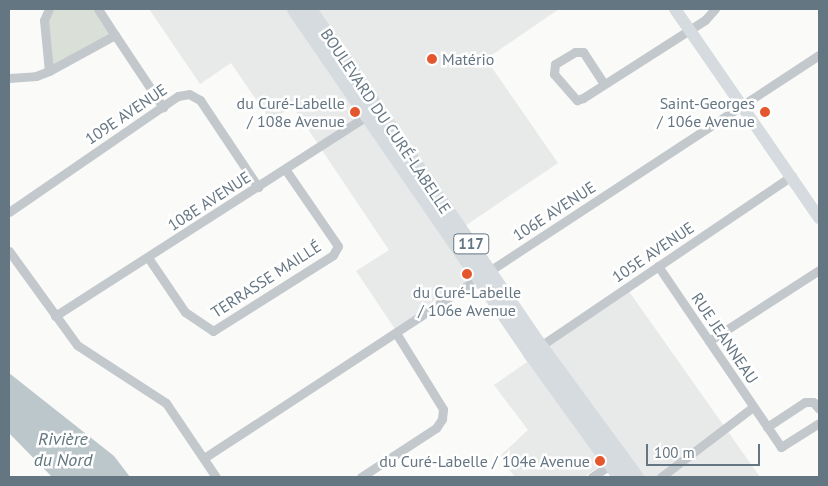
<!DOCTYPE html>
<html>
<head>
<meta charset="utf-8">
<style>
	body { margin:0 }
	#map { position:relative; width:828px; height:486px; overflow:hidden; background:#fafaf8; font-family:"PT Sans",sans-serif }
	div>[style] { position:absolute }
	.built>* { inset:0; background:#e8e9e9 }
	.green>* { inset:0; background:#dadfd7 }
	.water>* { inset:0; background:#bbc7cb }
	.street>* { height:9px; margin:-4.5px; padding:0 4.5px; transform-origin:4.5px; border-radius:4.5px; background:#c3c8cc }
	.secondary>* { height:12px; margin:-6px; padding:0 6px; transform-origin:6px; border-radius:6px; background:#d6dbdf }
	.primary>* { height:15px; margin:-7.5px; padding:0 7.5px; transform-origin:7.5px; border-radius:7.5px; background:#d6dbdf }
	.dots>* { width:14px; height:14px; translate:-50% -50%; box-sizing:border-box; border:2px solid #fff; border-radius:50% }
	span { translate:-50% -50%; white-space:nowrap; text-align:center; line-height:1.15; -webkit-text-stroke:5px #fff; paint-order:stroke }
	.shield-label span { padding:1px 4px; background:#fff; border:1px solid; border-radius:4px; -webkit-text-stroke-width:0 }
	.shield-label { font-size:15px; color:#657683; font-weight:700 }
	.poi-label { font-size:16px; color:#657683 }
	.left { translate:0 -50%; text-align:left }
	.right { translate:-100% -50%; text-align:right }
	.street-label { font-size:16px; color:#657683 }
	.water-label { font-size:18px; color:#60757c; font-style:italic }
	.frame { position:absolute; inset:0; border:10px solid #657683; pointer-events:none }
	.scale { position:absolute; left:646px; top:444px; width:114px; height:22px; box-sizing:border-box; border:2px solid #657683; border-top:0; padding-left:6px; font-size:15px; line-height:18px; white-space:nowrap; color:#657683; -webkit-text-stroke:4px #fff; paint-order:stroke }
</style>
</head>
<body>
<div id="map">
	<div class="built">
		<i style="clip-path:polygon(149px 9px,289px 9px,472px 278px,395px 329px,356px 271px,389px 250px,293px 107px,270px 120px,231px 63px,200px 84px)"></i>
		<i style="clip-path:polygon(311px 9px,559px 9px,486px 59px,558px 163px,462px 228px)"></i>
		<i style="clip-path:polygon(628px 290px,760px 477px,638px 477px,544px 350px)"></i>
		<i style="clip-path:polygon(527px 362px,603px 464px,584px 477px,515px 477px,499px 457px,528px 430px,494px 385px)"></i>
	</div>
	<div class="green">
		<i style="clip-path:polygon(49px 9px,98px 9px,115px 35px,49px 71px,44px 20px)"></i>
	</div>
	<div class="water">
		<i style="clip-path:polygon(9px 373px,114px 456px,130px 477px,52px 477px,9px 433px)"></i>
	</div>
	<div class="street">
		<i style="left:98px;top:9px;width:31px;rotate:57deg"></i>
		<i style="left:49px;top:71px;width:51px;rotate:-95.6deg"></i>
		<i style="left:44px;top:20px;width:12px;rotate:-66deg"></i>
		<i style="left:9px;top:78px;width:27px;rotate:-4deg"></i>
		<i style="left:36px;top:76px;width:14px;rotate:-21deg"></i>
		<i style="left:49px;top:71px;width:75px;rotate:-28.6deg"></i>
		<i style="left:115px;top:35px;width:87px;rotate:56.3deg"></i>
		<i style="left:604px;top:84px;width:38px;rotate:-123deg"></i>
		<i style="left:583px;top:52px;width:8px;rotate:180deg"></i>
		<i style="left:575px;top:52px;width:23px;rotate:149deg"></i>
		<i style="left:555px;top:64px;width:10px;rotate:96deg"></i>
		<i style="left:554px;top:74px;width:35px;rotate:49deg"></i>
		<i style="left:577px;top:100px;width:6px;rotate:-18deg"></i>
		<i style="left:583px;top:98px;width:145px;rotate:-32.6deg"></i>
		<i style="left:705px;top:20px;width:15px;rotate:-48deg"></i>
		<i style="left:9px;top:212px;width:205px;rotate:-34.5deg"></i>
		<i style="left:178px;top:96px;width:11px;rotate:-10deg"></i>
		<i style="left:189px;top:94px;width:13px;rotate:29deg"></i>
		<i style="left:200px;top:100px;width:105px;rotate:56.3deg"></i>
		<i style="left:9px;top:251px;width:116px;rotate:54.1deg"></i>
		<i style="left:77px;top:345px;width:106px;rotate:33.1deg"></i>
		<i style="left:166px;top:403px;width:89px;rotate:56deg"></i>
		<i style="left:149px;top:259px;width:64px;rotate:55.8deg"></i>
		<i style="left:185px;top:312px;width:34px;rotate:34deg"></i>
		<i style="left:213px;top:331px;width:142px;rotate:-32.3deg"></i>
		<i style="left:333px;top:255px;width:10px;rotate:-61deg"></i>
		<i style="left:338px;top:246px;width:93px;rotate:-124.5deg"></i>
		<i style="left:658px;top:266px;width:219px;rotate:55.8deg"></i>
		<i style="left:781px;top:447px;width:45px;rotate:-32.3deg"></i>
		<i style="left:55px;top:316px;width:376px;rotate:-32.7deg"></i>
		<i style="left:709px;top:341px;width:131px;rotate:-32.8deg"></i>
		<i style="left:536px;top:349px;width:309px;rotate:-34.1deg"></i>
		<i style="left:767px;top:427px;width:45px;rotate:-33.3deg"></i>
		<i style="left:805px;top:402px;width:8px"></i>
		<i style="left:813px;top:402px;width:9px;rotate:49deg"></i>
		<i style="left:204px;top:458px;width:735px;rotate:-33.24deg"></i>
		<i style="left:361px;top:477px;width:90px;rotate:-33.2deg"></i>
		<i style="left:436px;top:428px;width:11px;rotate:-56deg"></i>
		<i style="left:442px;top:419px;width:10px;rotate:-84deg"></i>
		<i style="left:443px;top:409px;width:89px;rotate:-121.7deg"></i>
		<i style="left:592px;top:477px;width:27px;rotate:-34deg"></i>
		<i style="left:661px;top:477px;width:116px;rotate:-37.3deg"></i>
	</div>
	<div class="secondary">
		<i style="left:675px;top:9px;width:254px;rotate:55.4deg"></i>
	</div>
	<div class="primary">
		<i style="left:294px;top:9px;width:417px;rotate:55.5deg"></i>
		<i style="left:530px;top:353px;width:153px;rotate:54deg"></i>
		<i style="left:309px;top:9px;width:409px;rotate:55.6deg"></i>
		<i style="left:540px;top:346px;width:162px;rotate:53.8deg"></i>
	</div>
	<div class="dots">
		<i style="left:432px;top:59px;background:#e4572e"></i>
		<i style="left:355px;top:112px;background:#e4572e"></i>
		<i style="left:765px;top:112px;background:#e4572e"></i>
		<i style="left:467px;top:274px;background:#e4572e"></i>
		<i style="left:600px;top:461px;background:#e4572e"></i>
	</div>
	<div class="shield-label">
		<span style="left:471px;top:244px">117</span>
	</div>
	<div class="poi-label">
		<span class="left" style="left:442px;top:59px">Matério</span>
		<span class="right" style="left:345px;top:112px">du Curé-Labelle<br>/ 108e Avenue</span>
		<span class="right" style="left:755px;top:112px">Saint-Georges<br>/ 106e Avenue</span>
		<span style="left:467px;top:301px">du Curé-Labelle<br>/ 106e Avenue</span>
		<span class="right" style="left:590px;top:461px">du Curé-Labelle / 104e Avenue</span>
	</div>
	<div class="street-label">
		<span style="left:126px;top:114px;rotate:-34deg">109E AVENUE</span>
		<span style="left:386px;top:121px;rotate:56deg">BOULEVARD DU CURÉ-LABELLE</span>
		<span style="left:209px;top:201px;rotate:-33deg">108E AVENUE</span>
		<span style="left:554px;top:211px;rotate:-33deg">106E AVENUE</span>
		<span style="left:653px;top:252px;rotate:-34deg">105E AVENUE</span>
		<span style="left:266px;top:279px;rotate:-33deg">TERRASSE MAILLÉ</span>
		<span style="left:725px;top:338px;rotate:56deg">RUE JEANNEAU</span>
	</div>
	<div class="water-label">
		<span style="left:63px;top:450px">Rivière<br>du Nord</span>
	</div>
	<div class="frame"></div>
	<div class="scale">100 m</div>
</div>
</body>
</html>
